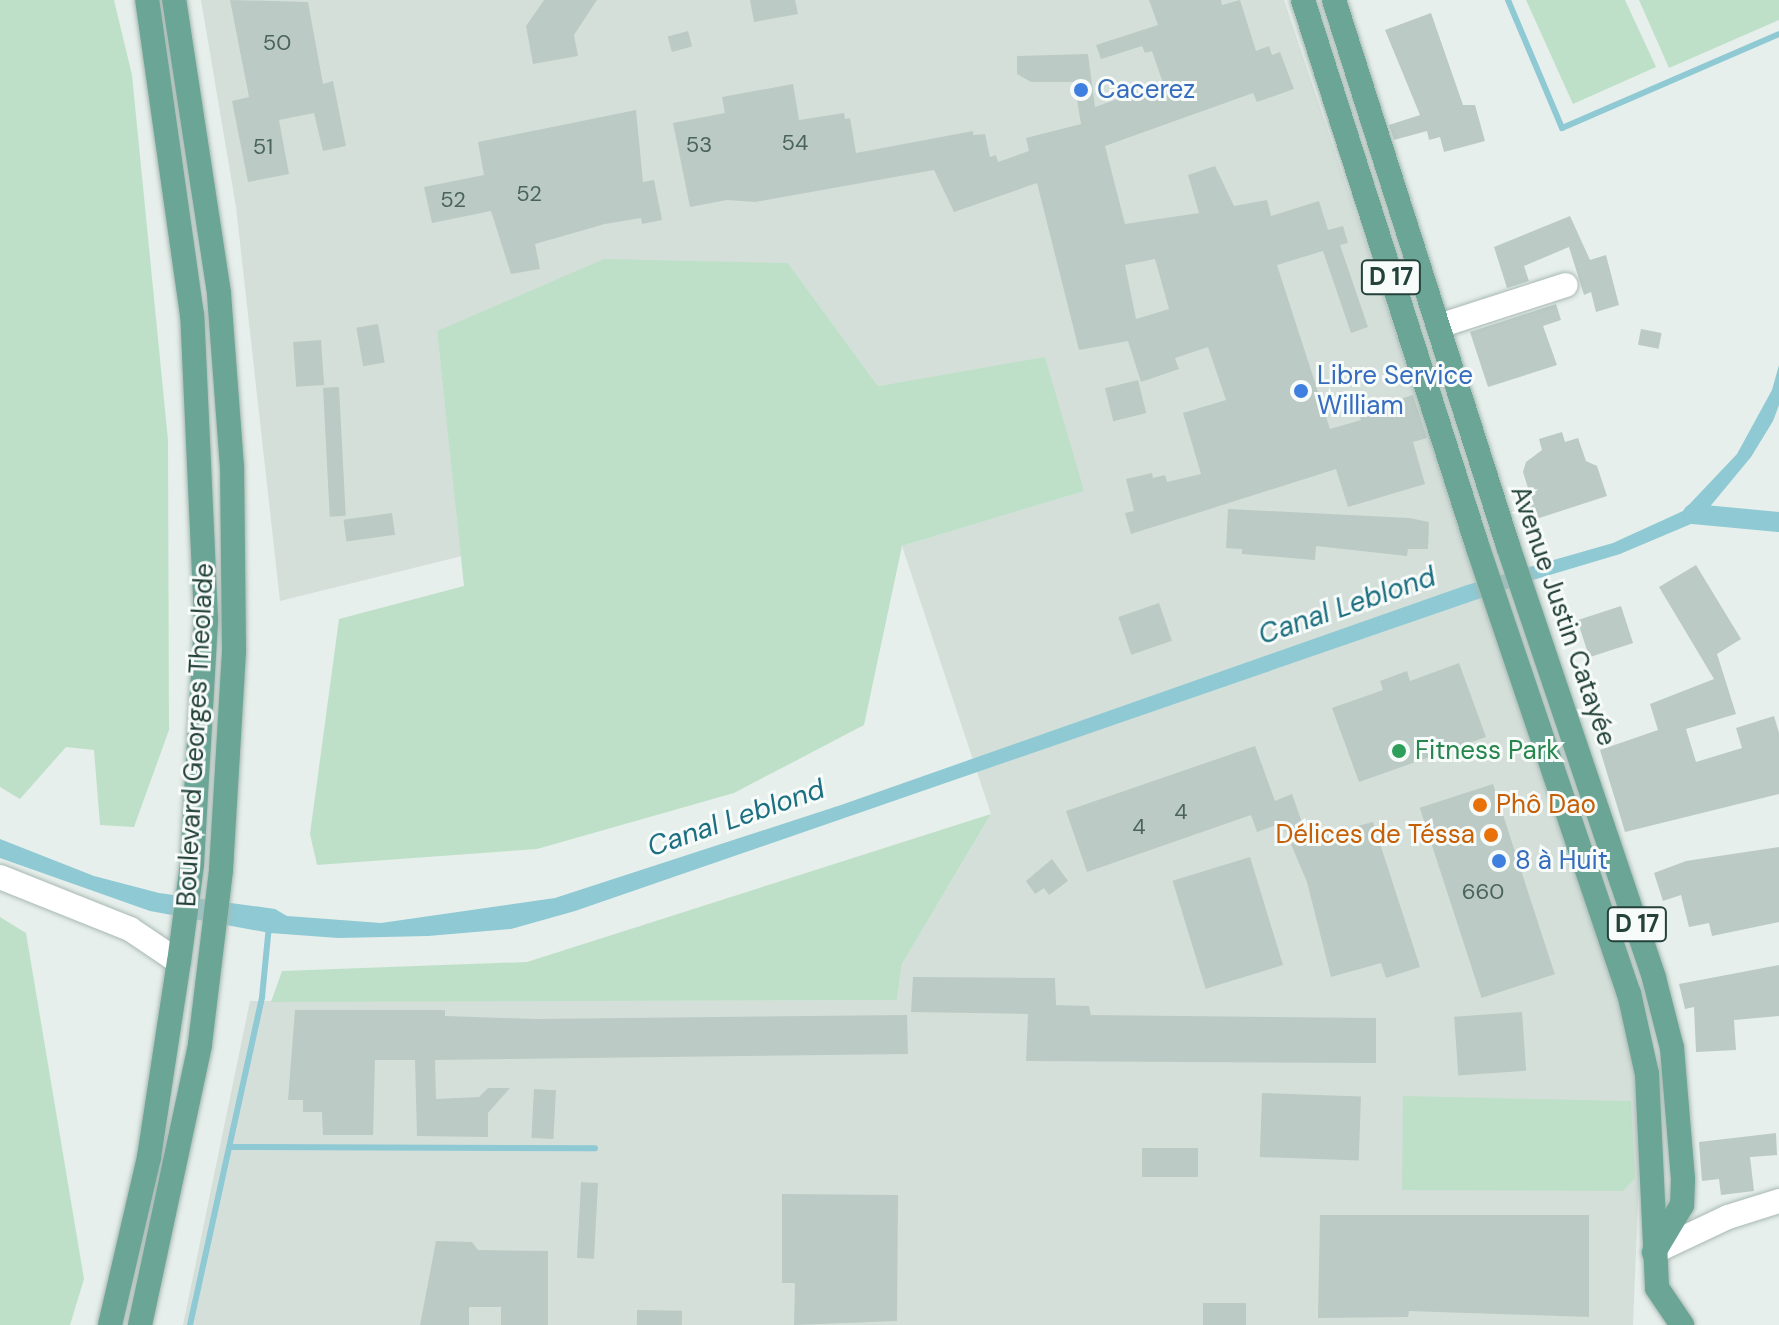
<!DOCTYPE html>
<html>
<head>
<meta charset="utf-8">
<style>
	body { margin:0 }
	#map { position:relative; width:1779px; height:1325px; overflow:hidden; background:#e6efeb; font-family:"DM Sans",sans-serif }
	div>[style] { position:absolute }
	.built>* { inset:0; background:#d4dfda }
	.green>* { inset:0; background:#bfe0c8 }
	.water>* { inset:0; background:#8ec9d4 }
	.stream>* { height:6px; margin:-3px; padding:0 3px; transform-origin:3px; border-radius:3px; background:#8ec9d4 }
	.canal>* { height:20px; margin:-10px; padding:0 10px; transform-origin:10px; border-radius:10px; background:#8ec9d4 }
	.building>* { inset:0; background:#bbcac4; transform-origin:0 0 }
	.roads { filter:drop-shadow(0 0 2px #a8b8b2) drop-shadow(0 0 2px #a8b8b2) }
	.minor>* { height:24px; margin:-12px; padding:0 12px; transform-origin:12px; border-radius:12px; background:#fff }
	.major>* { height:24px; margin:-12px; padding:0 12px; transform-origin:12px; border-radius:12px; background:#6aa596 }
	.dots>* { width:22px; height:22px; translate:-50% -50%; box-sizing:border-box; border:4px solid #f7fbf9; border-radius:50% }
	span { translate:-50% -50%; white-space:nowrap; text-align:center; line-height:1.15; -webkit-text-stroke:6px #f7fbf9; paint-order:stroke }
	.number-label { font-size:22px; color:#4a645c }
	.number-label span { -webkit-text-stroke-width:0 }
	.shield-label span { padding:2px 6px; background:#f7fbf9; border:2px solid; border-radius:6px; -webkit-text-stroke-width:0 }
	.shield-label { font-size:24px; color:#24423a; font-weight:700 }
	.shop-label { font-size:26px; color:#366cbe }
	.left { translate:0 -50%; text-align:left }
	.street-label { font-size:26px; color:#24423a }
	.leisure-label { font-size:26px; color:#27864d }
	.food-label { font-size:26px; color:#c56008 }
	.right { translate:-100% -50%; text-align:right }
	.water-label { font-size:28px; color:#1c6f80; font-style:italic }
</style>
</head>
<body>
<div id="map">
	<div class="built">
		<i style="clip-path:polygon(201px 0,1284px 0,1613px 979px,1642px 1101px,1633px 1325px,183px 1325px,250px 1001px,897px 1000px,902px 964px,991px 814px,902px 546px,1083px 491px,1044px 358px,878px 386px,788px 263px,437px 331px,462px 556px,280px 601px,236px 207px)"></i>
	</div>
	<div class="green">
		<i style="clip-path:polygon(0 0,114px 0,132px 75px,168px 440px,169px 730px,134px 827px,100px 825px,94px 750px,66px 747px,20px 799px,0 787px)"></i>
		<i style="clip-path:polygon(1526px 0,1625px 0,1656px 67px,1573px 104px)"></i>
		<i style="clip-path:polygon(1639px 0,1779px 0,1779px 20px,1669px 68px)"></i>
		<i style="clip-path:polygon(604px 259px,788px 263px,878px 386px,1045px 357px,1084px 491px,902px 546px,864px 725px,734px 793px,537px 849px,317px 865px,310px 834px,339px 619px,464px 586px,437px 331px)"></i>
		<i style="clip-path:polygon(991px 814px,902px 964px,897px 1000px,271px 1002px,282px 971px,527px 962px)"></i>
		<i style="clip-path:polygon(0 917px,26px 933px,84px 1279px,70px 1325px,0 1325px)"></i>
		<i style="clip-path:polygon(1403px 1096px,1631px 1101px,1635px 1178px,1623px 1191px,1402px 1190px)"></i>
	</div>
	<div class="water">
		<i style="clip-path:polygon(1779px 365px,1779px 405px,1773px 421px,1751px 457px,1698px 521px,1620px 554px,1533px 580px,575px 911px,511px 929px,428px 936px,338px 938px,270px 933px,150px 911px,0 858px,0 839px,94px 876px,159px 893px,275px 909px,287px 916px,381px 923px,555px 898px,841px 805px,1467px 585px,1613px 543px,1683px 511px,1737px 454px,1772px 390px)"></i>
	</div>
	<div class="stream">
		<i style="left:1508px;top:0;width:139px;rotate:67.1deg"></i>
		<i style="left:1562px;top:128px;width:236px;rotate:-23.4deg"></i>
		<i style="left:232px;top:1147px;width:363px;rotate:0.2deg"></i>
		<i style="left:190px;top:1325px;width:336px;rotate:-77.6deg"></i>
		<i style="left:262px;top:997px;width:72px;rotate:-84.4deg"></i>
	</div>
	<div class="canal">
		<i style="left:1693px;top:514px;width:86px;rotate:5.3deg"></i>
	</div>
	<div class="building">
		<i style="clip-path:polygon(230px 0,308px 2px,323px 84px,333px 81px,346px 146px,323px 151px,314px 113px,279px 120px,289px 174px,248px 182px,232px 101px,249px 97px)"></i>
		<i style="clip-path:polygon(544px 0,597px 0,574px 35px,578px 56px,533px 64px,526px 26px)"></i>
		<i style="clip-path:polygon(750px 0,795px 0,798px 14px,754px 22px)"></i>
		<i style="clip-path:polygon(evenodd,1149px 0,1221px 0,1222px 5px,1240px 0,1256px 51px,1269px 46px,1272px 55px,1280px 52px,1294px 89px,1257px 102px,1253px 93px,1105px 146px,1125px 224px,1199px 213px,1188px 175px,1215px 166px,1234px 206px,1267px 200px,1271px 216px,1319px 201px,1328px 230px,1343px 226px,1348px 243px,1340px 245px,1368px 327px,1351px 333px,1323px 251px,1277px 265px,1330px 429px,1361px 420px,1358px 413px,1413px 395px,1427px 438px,1413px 442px,1425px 484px,1348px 507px,1336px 469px,1131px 534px,1125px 513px,1134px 511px,1126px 479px,1152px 473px,1153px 478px,1165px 475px,1167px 482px,1201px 474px,1183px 413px,1226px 400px,1208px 347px,1175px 358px,1179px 369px,1141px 382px,1128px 341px,1079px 350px,1037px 183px,954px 212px,934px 170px,755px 202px,727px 200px,690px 207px,673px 123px,725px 113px,722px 97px,793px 84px,799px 120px,844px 113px,845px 119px,850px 118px,856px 153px,973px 131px,973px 135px,985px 134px,990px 157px,996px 155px,998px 162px,1029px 151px,1026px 138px,1081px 124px,1074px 82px,1031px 82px,1017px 74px,1017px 56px,1088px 54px,1095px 107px,1163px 83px,1152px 51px,1145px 53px,1142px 46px,1101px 59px,1096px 45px,1158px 25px,1149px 0,1155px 259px,1169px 309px,1136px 319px,1125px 265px,1155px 259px)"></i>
		<i style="clip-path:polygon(1431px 13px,1463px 105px,1475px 105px,1485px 141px,1444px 152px,1440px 137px,1429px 140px,1427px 131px,1394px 140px,1389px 125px,1420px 115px,1385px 30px)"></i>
		<i style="left:688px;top:31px;width:16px;height:21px;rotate:75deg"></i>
		<i style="clip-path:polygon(636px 110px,643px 182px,654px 180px,662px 220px,642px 224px,641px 218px,605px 224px,535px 244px,540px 269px,511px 274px,491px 211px,432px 223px,424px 187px,484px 175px,478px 142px)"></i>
		<i style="clip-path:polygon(1570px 216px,1590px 260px,1606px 255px,1619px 305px,1596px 312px,1591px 292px,1584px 295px,1569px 247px,1524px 266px,1529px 281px,1507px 288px,1494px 247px)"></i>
		<i style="clip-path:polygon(1556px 304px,1561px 320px,1543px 326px,1557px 365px,1488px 387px,1470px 332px)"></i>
		<i style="left:378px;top:324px;width:39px;height:22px;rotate:80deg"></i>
		<i style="left:1641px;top:329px;width:21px;height:16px;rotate:11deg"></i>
		<i style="left:321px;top:340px;width:45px;height:28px;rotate:86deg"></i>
		<i style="left:1138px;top:380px;width:34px;height:34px;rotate:76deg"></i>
		<i style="left:339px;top:387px;width:129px;height:16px;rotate:87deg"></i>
		<i style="clip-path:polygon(1562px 432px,1565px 442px,1578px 438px,1586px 461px,1597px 466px,1607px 496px,1530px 521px,1520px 491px,1528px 488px,1523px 472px,1526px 462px,1542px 450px,1539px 439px)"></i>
		<i style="clip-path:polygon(1228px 509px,1409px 518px,1429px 522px,1428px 549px,1408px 549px,1407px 556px,1316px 546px,1315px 560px,1242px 554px,1242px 549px,1226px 548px)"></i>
		<i style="left:392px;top:513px;width:22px;height:49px;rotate:82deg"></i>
		<i style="clip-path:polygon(1696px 565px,1741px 639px,1717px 654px,1736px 714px,1686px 729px,1696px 762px,1742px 748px,1736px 728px,1774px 716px,1779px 733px,1779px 794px,1625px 832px,1600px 750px,1658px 730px,1650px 704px,1714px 679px,1659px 587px)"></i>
		<i style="left:1159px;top:603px;width:40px;height:43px;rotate:71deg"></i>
		<i style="left:1621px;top:606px;width:39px;height:46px;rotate:72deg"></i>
		<i style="clip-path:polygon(1459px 663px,1486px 737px,1359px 782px,1332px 708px,1383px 690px,1380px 681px,1407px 671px,1410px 681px)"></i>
		<i style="clip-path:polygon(1255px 746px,1275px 801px,1292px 794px,1308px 839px,1373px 822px,1420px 967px,1386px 978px,1381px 963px,1331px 977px,1307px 882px,1282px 823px,1257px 832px,1251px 815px,1087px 872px,1066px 811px)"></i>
		<i style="left:1493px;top:784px;width:200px;height:77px;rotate:72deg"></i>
		<i style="clip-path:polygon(1779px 847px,1779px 922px,1712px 936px,1709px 923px,1689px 927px,1681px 895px,1663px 901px,1654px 873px,1686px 861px)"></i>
		<i style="left:1250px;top:857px;width:113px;height:81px;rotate:73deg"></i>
		<i style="clip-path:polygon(1052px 859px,1068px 881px,1049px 895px,1044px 888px,1035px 894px,1026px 881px)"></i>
		<i style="clip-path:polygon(1779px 965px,1779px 1016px,1734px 1020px,1736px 1050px,1696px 1052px,1694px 1007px,1685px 1009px,1679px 984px)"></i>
		<i style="clip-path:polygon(913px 977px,1055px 978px,1056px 1005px,1089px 1006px,1091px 1015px,1376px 1018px,1376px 1063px,1026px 1061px,1028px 1014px,911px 1012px)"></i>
		<i style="clip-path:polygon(295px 1010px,445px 1010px,445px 1016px,535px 1019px,907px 1015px,908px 1054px,435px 1060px,436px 1099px,479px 1097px,488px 1088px,510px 1088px,488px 1113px,488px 1137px,417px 1136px,415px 1060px,375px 1060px,373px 1135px,323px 1135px,322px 1112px,303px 1112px,303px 1100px,288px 1100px)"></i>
		<i style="left:1522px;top:1012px;width:59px;height:68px;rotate:86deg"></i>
		<i style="left:534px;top:1089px;width:22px;height:49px;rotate:3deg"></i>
		<i style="left:1262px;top:1093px;width:99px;height:64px;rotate:2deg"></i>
		<i style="clip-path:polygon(1776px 1133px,1777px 1155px,1750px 1157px,1754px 1191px,1721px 1195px,1719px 1179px,1702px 1181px,1699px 1142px)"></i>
		<i style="left:1142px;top:1148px;width:56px;height:29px"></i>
		<i style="left:581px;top:1182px;width:17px;height:76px;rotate:3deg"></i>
		<i style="clip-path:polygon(782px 1194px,898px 1195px,897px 1321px,794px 1325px,795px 1283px,782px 1283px)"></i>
		<i style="clip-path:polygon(1320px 1215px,1589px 1215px,1589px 1317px,1409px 1311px,1408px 1317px,1318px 1318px)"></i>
		<i style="clip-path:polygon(436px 1241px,472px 1242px,478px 1250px,548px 1251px,548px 1325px,501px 1325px,501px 1307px,469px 1307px,469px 1325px,420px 1325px)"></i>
		<i style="left:1203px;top:1303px;width:43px;height:22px"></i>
		<i style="left:637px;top:1310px;width:45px;height:15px;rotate:1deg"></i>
	</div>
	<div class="roads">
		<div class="minor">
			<i style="left:1439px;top:326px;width:133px;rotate:-17.9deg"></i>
			<i style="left:0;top:877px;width:140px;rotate:21.8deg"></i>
			<i style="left:130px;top:929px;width:59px;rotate:34deg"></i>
			<i style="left:1654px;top:1252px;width:82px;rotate:-25.3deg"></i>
			<i style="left:1728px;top:1217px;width:53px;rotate:-17.4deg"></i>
		</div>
		<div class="major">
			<i style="left:1303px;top:0;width:575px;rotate:72.29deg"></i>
			<i style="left:1478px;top:548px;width:470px;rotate:71.3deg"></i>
			<i style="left:1629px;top:993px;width:83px;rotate:77.5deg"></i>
			<i style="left:1647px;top:1074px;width:214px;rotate:87.3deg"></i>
			<i style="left:1657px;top:1288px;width:45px;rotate:56deg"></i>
			<i style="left:1334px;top:0;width:573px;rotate:72.32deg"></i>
			<i style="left:1508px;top:546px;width:456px;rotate:71.3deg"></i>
			<i style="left:1654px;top:978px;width:72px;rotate:75.6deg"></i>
			<i style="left:1672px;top:1048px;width:131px;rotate:85.2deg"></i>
			<i style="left:1683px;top:1179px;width:26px;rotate:92deg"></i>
			<i style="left:1682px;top:1205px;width:55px;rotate:120.8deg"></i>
			<i style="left:110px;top:1325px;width:172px;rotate:-76.9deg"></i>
			<i style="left:149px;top:1157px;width:197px;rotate:-81.3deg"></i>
			<i style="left:179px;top:962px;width:99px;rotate:-82.4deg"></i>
			<i style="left:192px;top:864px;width:246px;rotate:-86.7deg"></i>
			<i style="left:206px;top:618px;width:303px;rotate:-92.6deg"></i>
			<i style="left:192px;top:315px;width:318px;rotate:-98.1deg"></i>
			<i style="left:140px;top:1325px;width:287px;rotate:-77.9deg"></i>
			<i style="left:200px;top:1044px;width:175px;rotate:-83.1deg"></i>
			<i style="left:221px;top:870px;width:219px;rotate:-86.6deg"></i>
			<i style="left:234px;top:651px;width:184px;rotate:-90.6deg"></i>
			<i style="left:232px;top:467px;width:174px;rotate:-94.3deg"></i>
			<i style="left:219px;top:293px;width:296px;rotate:-98.7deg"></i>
		</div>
	</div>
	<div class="dots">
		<i style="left:1081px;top:90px;background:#3f7fe0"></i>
		<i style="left:1301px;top:391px;background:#3f7fe0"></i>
		<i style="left:1399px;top:751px;background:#2e9e5b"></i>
		<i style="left:1480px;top:805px;background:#e8710a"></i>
		<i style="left:1491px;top:835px;background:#e8710a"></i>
		<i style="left:1499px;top:861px;background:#3f7fe0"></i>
	</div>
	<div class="number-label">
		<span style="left:277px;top:43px">50</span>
		<span style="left:795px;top:143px">54</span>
		<span style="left:699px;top:145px">53</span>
		<span style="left:263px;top:147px">51</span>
		<span style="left:529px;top:194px">52</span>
		<span style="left:453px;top:200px">52</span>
		<span style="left:1181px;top:812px">4</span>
		<span style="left:1139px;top:827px">4</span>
		<span style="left:1483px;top:892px">660</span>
	</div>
	<div class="shield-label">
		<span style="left:1391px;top:277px">D 17</span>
		<span style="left:1637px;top:924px">D 17</span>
	</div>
	<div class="shop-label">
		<span class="left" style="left:1097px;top:90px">Cacerez</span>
		<span class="left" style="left:1317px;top:391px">Libre Service<br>William</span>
		<span class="left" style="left:1515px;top:861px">8 à Huit</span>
	</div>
	<div class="street-label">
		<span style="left:1563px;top:616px;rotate:71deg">Avenue Justin Catayée</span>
		<span style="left:196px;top:735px;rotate:-87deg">Boulevard Georges Theolade</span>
	</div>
	<div class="leisure-label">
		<span class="left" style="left:1415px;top:751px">Fitness Park</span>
	</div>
	<div class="food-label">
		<span class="left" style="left:1496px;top:805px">Phô Dao</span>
		<span class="right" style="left:1475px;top:835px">Délices de Téssa</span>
	</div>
	<div class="water-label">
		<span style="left:1347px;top:606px;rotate:-19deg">Canal Leblond</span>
		<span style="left:736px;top:818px;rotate:-19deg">Canal Leblond</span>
	</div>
</div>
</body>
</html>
